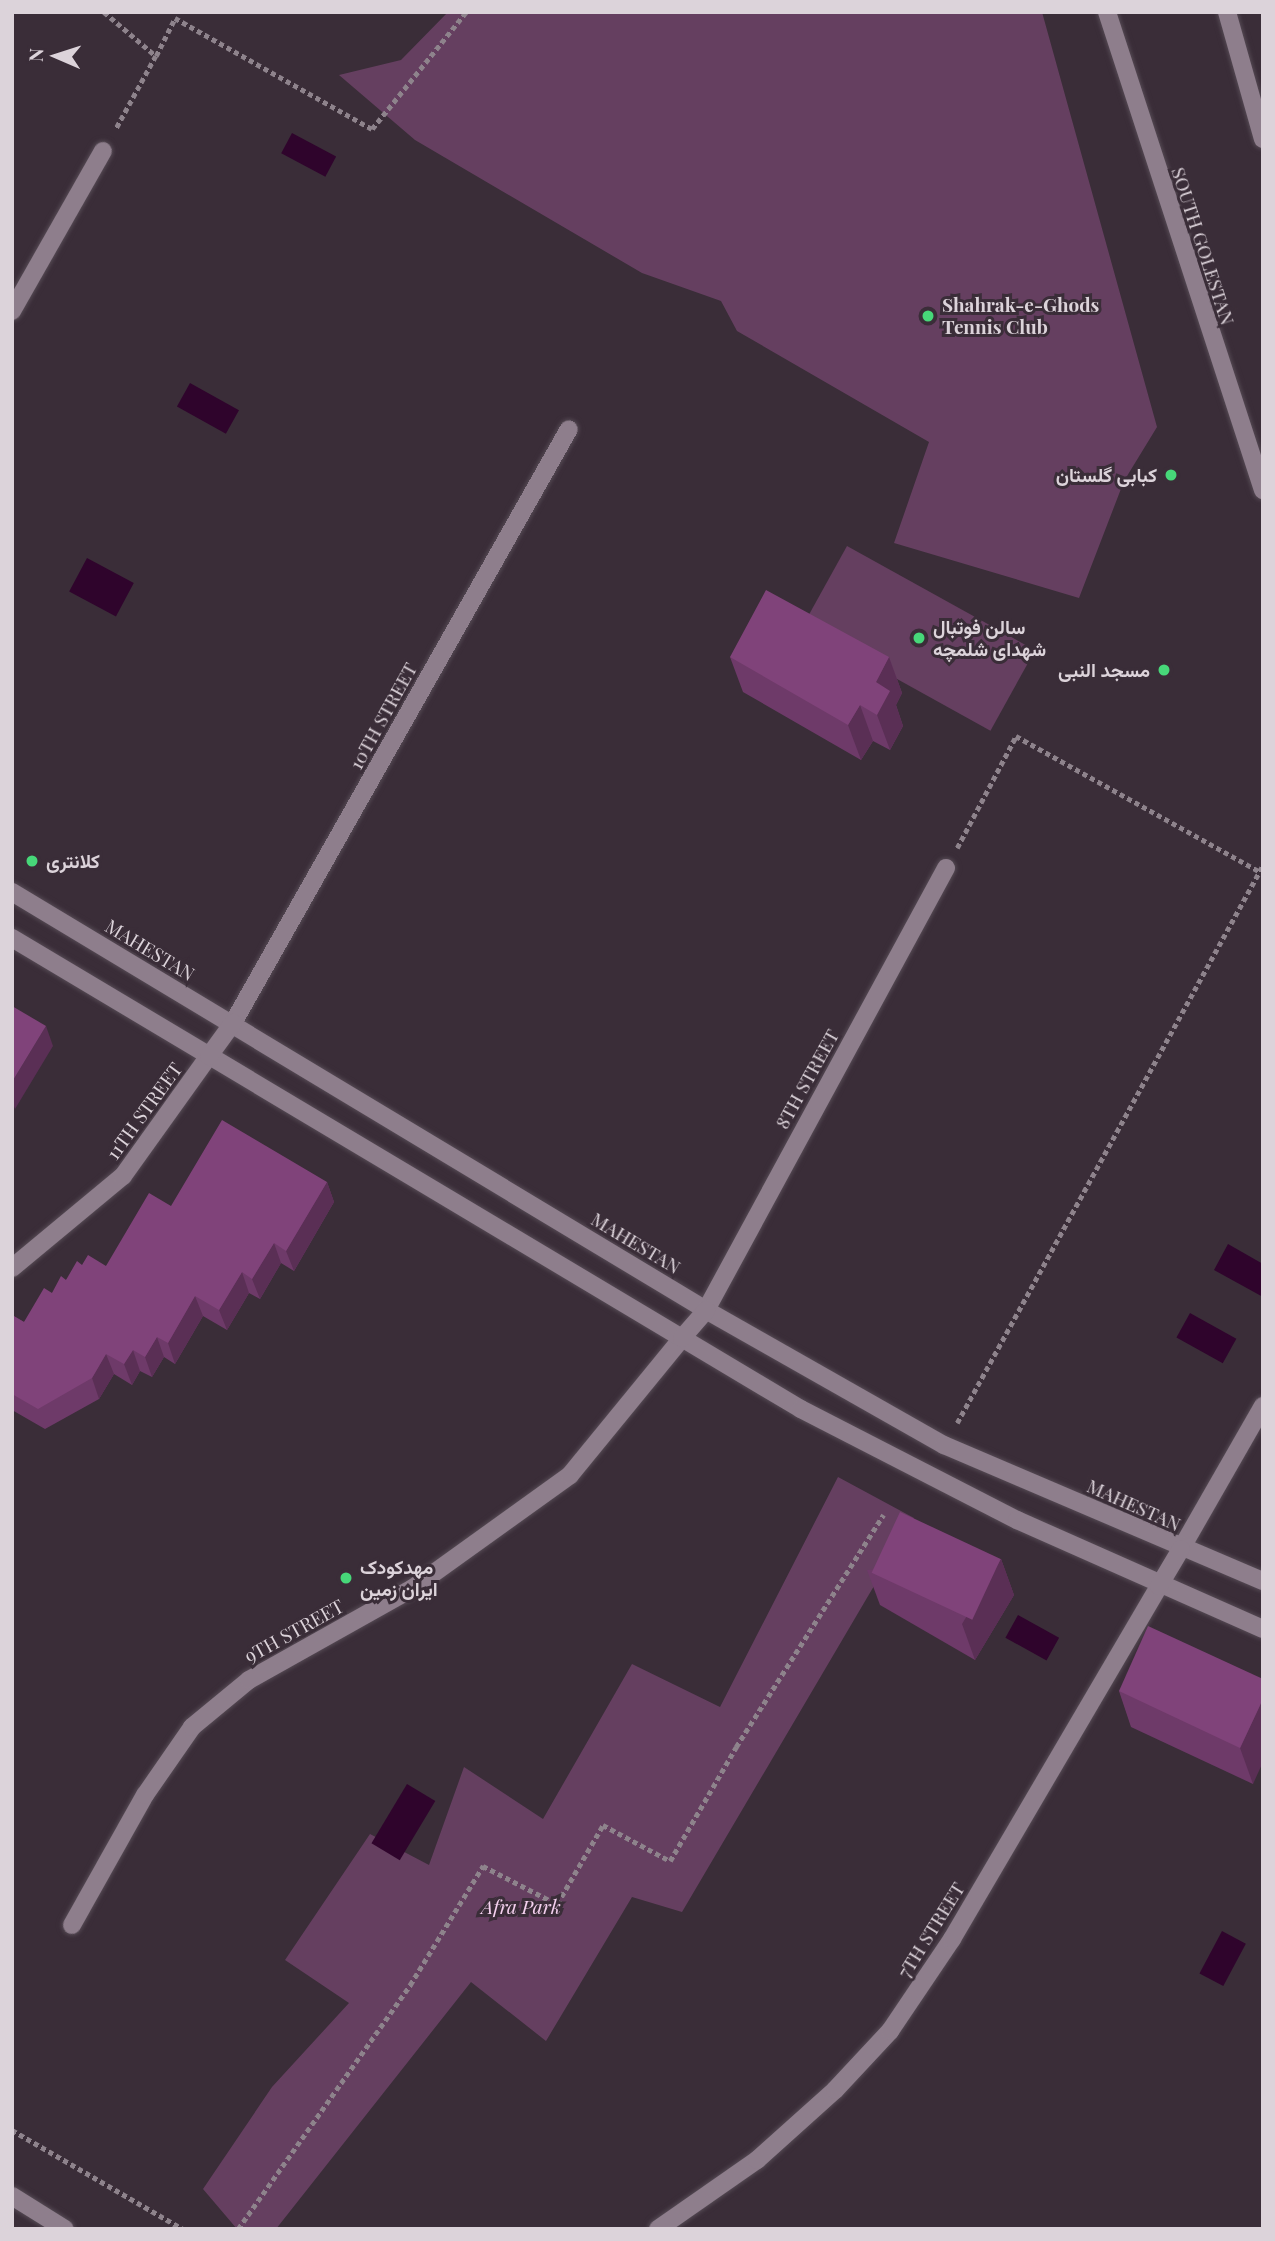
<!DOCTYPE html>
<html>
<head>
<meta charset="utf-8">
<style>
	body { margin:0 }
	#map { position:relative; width:1275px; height:2241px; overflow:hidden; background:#3a2d38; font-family:"Playfair Display",Vazirmatn,serif }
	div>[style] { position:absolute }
	.green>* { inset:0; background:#653f60; transform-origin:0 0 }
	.water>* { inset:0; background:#2f042c; transform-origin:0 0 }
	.path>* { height:4.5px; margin-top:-2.25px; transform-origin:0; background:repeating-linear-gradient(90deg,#8e838c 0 5px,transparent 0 8.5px) }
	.roads { filter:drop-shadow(0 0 2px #554a54) drop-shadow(0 0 2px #554a54) }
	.street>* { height:18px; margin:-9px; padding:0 9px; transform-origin:9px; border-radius:9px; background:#8e7e8c }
	.secondary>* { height:18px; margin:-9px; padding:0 9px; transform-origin:9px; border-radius:9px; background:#8e7e8c }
	.wall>* { inset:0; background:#6e3a69 }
	.shaded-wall>* { inset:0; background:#5a2f55 }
	.building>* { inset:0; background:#80437a; transform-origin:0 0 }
	.dots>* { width:19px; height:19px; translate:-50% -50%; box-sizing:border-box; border:4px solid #3a2d38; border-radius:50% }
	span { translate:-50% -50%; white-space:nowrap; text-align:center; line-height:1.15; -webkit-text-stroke:6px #3a2d38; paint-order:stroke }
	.street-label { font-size:19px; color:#dcd3da }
	.poi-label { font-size:19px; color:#dcd3da; font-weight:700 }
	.left { translate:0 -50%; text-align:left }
	.right { translate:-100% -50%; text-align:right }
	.park-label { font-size:19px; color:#f5d1ef; font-style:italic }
	.frame { position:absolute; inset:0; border:14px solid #dcd3da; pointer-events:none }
	.north { position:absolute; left:21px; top:21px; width:70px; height:70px; -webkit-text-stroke:5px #3a2d38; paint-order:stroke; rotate:273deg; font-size:19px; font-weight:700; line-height:28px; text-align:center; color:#dcd3da }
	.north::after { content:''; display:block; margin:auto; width:24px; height:32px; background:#dcd3da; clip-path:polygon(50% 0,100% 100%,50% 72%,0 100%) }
</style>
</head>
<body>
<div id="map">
	<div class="green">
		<i style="clip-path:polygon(448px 12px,1042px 12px,1157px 427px,1124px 481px,1079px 598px,894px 543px,929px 442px,737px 331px,721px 301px,642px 273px,415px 140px,339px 75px,401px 60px)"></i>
		<i style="left:847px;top:546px;width:215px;height:92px;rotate:29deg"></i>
		<i style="clip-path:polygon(838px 1477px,914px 1518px,682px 1912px,632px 1897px,546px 2041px,471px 1982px,276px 2229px,237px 2229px,203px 2189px,272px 2087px,349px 2003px,285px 1960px,370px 1834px,429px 1865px,464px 1767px,543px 1819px,632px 1664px,720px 1707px)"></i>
	</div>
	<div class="water">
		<i style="left:292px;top:133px;width:50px;height:23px;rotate:28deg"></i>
		<i style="left:190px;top:383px;width:56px;height:27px;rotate:29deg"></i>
		<i style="left:87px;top:558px;width:53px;height:38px;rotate:28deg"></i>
		<i style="clip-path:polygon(1228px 1244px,1263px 1264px,1263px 1297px,1214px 1270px)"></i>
		<i style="left:1190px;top:1313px;width:53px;height:28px;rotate:29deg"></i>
		<i style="left:1018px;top:1615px;width:47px;height:26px;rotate:29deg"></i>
		<i style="left:407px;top:1784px;width:33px;height:69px;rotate:31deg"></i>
		<i style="left:1222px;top:1931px;width:27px;height:48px;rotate:28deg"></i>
	</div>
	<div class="path">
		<i style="left:104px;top:12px;width:68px;rotate:40.2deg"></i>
		<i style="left:156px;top:56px;width:83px;rotate:118.7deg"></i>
		<i style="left:156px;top:56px;width:42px;rotate:-63.4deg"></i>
		<i style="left:175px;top:18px;width:226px;rotate:29.4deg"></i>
		<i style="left:372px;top:129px;width:150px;rotate:-51.2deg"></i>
		<i style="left:957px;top:848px;width:127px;rotate:-62.2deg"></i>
		<i style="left:1016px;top:736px;width:278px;rotate:29.1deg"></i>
		<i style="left:957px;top:1423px;width:636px;rotate:-61.26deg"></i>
		<i style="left:12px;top:2130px;width:198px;rotate:30.1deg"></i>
		<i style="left:238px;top:2229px;width:299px;rotate:-54.8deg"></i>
		<i style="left:410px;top:1985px;width:140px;rotate:-58.5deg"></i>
		<i style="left:483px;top:1866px;width:83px;rotate:27.2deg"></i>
		<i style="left:557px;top:1904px;width:91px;rotate:-59.8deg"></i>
		<i style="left:603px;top:1825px;width:76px;rotate:28.2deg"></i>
		<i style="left:670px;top:1861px;width:132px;rotate:-59.9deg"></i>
		<i style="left:736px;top:1747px;width:275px;rotate:-57.6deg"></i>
	</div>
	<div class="roads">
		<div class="street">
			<i style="left:1227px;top:12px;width:132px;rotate:74.2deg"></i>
			<i style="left:12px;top:311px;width:184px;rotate:-60.4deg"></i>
			<i style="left:233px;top:1023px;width:682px;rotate:-60.51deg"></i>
			<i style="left:12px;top:1268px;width:144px;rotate:-39.7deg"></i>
			<i style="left:123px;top:1176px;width:148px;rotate:-54.4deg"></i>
			<i style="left:706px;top:1310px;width:503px;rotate:-61.5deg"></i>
			<i style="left:1181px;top:1549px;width:165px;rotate:-60.2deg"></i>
			<i style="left:72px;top:1925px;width:149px;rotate:-60.7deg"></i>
			<i style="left:145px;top:1795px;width:83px;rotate:-55.3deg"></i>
			<i style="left:192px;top:1727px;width:74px;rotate:-39.5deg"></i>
			<i style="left:249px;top:1680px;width:188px;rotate:-29.3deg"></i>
			<i style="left:413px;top:1588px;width:193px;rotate:-35.7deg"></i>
			<i style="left:570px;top:1475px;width:177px;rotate:-50.7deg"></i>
			<i style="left:658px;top:2229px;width:121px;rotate:-34.9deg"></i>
			<i style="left:757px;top:2160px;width:105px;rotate:-41.9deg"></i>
			<i style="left:835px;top:2090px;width:81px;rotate:-47deg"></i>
			<i style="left:890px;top:2031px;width:111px;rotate:-56deg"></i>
			<i style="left:952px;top:1939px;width:409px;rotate:-59.6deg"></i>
		</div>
		<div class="secondary">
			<i style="left:1107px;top:12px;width:503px;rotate:71.93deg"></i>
			<i style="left:12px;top:892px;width:810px;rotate:31.06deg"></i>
			<i style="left:706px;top:1310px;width:274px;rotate:29.6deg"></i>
			<i style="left:944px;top:1445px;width:347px;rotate:23.1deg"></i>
			<i style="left:12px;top:938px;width:919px;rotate:30.84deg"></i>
			<i style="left:801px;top:1409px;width:243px;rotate:27.2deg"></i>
			<i style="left:1017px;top:1520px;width:269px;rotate:23.9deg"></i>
			<i style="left:209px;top:1056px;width:41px;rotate:-54deg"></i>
			<i style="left:682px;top:1338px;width:37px;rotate:-49deg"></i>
			<i style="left:1159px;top:1586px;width:43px;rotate:-59.3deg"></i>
			<i style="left:12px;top:2196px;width:62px;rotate:31.9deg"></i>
		</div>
	</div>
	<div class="wall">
		<i style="clip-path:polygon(730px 657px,889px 657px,902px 693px,896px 705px,903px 726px,890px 750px,873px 741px,861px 760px,743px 692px)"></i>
		<i style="clip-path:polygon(327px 1182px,334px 1202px,294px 1271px,281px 1263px,260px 1299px,249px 1293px,227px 1330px,203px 1316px,175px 1364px,164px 1357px,152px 1377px,140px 1371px,132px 1385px,114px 1374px,99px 1399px,45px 1429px,12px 1410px,12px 1315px,24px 1322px,52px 1293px,82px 1265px,106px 1266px,171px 1206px)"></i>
		<i style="clip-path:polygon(1001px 1559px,1014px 1595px,975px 1660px,880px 1605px,867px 1570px)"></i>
		<i style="clip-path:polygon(1263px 1679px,1253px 1784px,1131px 1727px,1119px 1691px)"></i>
	</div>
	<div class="shaded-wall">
		<i style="clip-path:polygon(889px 657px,902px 693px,896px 705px,903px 726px,890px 750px,877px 715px,876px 682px)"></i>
		<i style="clip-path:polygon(860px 705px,873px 741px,861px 760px,848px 725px)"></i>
		<i style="clip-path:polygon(46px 1026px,53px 1046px,15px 1109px,12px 1101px,12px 1082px)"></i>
		<i style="clip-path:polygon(327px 1182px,334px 1202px,294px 1271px,286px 1251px)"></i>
		<i style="clip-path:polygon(274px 1243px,281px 1263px,260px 1299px,252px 1279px)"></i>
		<i style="clip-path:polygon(242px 1272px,249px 1293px,227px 1330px,219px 1310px)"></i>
		<i style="clip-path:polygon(195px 1296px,203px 1316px,175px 1364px,168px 1343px)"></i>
		<i style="clip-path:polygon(157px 1337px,164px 1357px,152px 1377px,145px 1357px)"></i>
		<i style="clip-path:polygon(133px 1350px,140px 1371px,132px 1385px,124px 1364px)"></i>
		<i style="clip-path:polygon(106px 1354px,114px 1374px,99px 1399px,92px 1378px)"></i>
		<i style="clip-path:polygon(1001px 1559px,1014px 1595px,975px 1660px,962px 1624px)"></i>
		<i style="clip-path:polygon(1263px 1699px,1263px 1762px,1253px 1784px,1240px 1748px)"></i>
	</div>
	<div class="building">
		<i style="clip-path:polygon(766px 590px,889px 657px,876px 682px,890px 691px,877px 715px,860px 705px,848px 725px,730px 657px)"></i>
		<i style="clip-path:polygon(12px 1006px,46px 1026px,12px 1082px)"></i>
		<i style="clip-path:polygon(222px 1120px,327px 1182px,286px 1251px,274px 1243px,252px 1279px,242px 1272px,219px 1310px,195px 1296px,168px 1343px,157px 1337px,145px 1357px,133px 1350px,124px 1364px,106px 1354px,92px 1378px,38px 1409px,12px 1394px,12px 1315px,24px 1322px,44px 1288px,52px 1293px,61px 1276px,66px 1280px,77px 1261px,82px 1265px,88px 1255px,106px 1266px,149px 1193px,171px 1206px)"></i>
		<i style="left:900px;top:1512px;width:111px;height:67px;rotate:25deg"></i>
		<i style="clip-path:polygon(1148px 1626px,1263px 1679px,1263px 1699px,1240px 1748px,1119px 1691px)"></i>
	</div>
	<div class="dots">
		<i style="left:928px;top:316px;background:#47d779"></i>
		<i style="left:1171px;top:475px;background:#47d779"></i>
		<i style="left:919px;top:638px;background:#47d779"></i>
		<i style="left:1164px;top:670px;background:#47d779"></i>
		<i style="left:32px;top:861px;background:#47d779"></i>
		<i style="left:346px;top:1578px;background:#47d779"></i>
	</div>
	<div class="street-label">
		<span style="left:1203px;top:246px;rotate:72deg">SOUTH GOLESTAN</span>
		<span style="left:383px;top:716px;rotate:-61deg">10TH STREET</span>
		<span style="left:150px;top:950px;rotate:31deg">MAHESTAN</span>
		<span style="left:807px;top:1079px;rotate:-61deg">8TH STREET</span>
		<span style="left:144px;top:1111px;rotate:-54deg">11TH STREET</span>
		<span style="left:636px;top:1243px;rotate:31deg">MAHESTAN</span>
		<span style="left:1134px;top:1505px;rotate:24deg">MAHESTAN</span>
		<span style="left:294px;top:1631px;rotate:-29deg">9TH STREET</span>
		<span style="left:931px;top:1930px;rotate:-58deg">7TH STREET</span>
	</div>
	<div class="poi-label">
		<span class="left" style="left:942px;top:316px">Shahrak-e-Ghods<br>Tennis Club</span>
		<span class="right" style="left:1157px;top:475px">کبابی گلستان</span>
		<span class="left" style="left:933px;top:638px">سالن فوتبال<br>شهدای شلمچه</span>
		<span class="right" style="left:1150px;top:670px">مسجد النبی</span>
		<span class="left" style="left:46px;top:861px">کلانتری</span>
		<span class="left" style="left:360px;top:1578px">مهدکودک<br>ایران زمین</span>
	</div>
	<div class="park-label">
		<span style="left:521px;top:1907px">Afra Park</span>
	</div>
	<div class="frame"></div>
	<div class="north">N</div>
</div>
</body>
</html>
